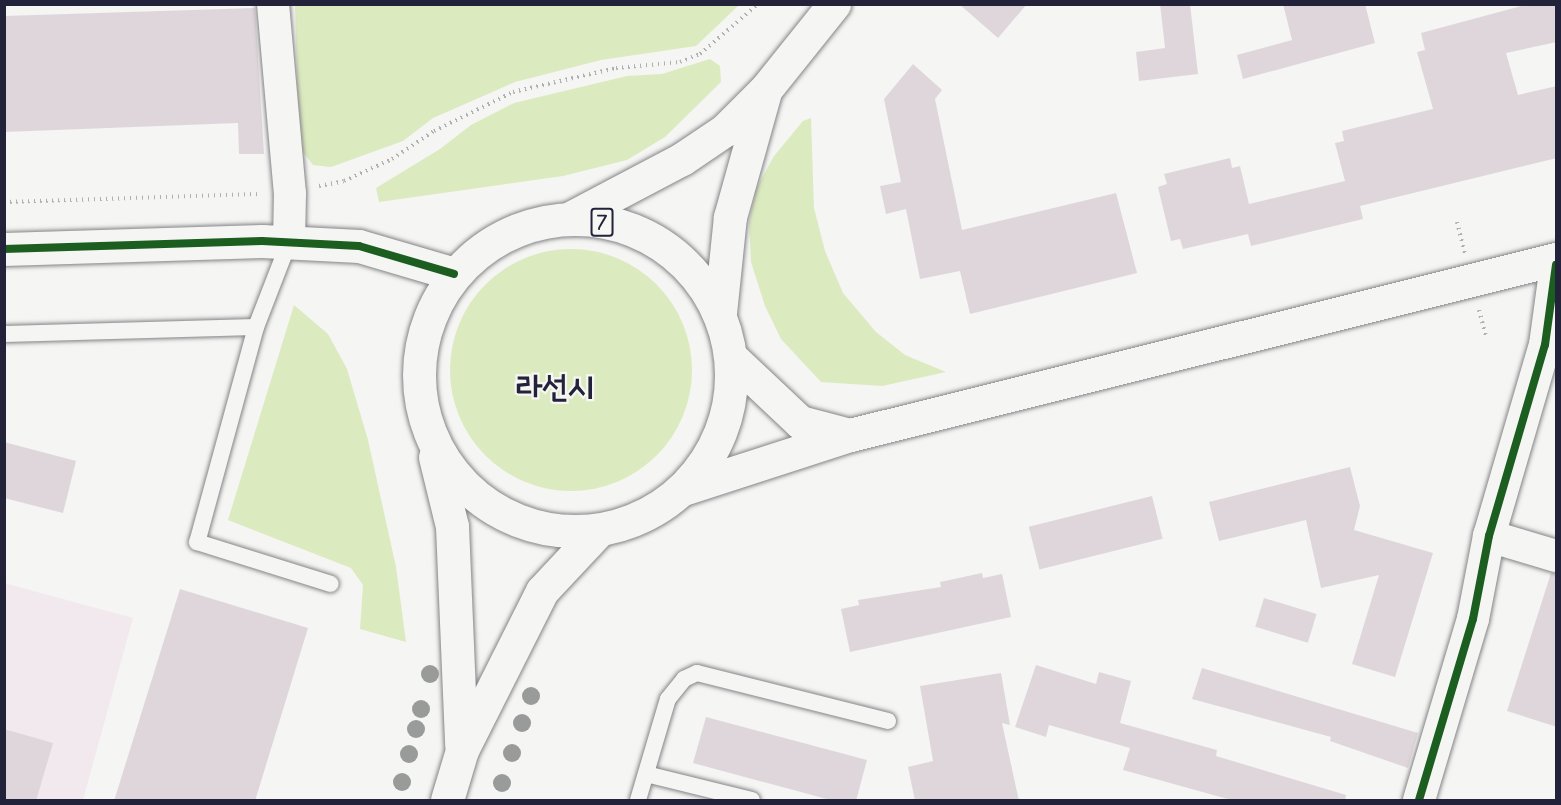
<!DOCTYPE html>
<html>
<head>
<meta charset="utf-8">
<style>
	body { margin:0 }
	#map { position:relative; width:1561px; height:805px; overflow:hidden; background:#f5f5f3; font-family:Mynerve,"Poor Story",sans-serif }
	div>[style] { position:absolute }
	.built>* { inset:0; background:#f1e9ed }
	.green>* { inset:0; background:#dceac0 }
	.round { border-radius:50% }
	.building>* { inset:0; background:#dfd6dc; transform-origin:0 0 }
	.path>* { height:4px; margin-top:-2px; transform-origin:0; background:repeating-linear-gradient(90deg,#b0b0b2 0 1.5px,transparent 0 6px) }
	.roads { filter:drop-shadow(0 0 2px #858589) drop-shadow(0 0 2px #858589) }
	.lane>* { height:16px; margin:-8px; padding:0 8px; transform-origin:8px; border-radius:8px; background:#f5f5f3 }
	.street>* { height:32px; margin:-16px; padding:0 16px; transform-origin:16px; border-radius:16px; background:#f5f5f3 }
	.secondary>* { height:33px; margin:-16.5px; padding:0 16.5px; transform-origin:16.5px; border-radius:16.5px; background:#f5f5f3 }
	.highway>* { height:33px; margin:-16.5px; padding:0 16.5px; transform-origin:16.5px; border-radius:16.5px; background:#f5f5f3 }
	.highway>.ring { margin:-16.5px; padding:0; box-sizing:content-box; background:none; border:33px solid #f5f5f3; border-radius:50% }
	.cycleway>* { height:8px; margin:-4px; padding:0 4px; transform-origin:4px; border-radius:4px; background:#1b5e20 }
	.trees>* { width:18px; height:18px; margin:-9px; border-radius:50%; background:#989b9a }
	span { translate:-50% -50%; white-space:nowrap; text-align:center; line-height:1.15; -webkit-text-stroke:4.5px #f6f6f2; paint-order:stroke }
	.shield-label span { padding:2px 4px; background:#f6f6f2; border:2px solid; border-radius:4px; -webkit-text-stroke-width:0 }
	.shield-label { font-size:18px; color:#22223b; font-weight:700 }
	.town-label { font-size:32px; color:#22223b; font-weight:700 }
	.frame { position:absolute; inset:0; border:6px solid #22223b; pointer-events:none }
</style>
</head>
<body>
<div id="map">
	<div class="built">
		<i style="clip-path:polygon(4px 583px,133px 618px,83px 800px,5px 800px)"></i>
	</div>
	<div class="green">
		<i style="clip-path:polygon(295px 5px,739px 5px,696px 46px,601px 60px,515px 82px,433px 118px,403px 141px,331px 167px,313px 165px,299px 147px)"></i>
		<i style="clip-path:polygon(710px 59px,720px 66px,721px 82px,665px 137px,627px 160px,563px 176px,379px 202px,376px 188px,440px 149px,471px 125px,514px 103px,627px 76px,662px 74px)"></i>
		<i style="clip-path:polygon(811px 118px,814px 208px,825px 251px,843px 293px,876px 332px,905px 355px,946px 372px,882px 386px,821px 382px,781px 339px,765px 306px,751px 262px,749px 223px,756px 189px,774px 156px,803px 121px)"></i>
		<i class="round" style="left:450px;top:249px;width:242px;height:242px"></i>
		<i style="clip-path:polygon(294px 305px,328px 334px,347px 369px,368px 440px,396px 567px,406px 642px,360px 629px,363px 585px,351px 568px,228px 520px)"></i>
	</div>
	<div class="building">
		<i style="clip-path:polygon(959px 4px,1027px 4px,998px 38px)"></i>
		<i style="clip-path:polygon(1160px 4px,1190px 4px,1198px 74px,1139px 81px,1136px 52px,1165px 48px)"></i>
		<i style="clip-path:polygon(1283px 4px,1365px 4px,1375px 43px,1243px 79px,1237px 55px,1292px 40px)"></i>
		<i style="clip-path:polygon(1529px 4px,1557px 4px,1557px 42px,1506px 53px,1518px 95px,1557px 86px,1557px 158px,1360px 206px,1363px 219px,1251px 246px,1248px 234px,1183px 249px,1180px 239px,1171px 241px,1158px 187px,1167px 184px,1164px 174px,1230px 158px,1232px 168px,1240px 166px,1249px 204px,1345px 181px,1335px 143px,1344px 141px,1342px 131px,1433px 109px,1417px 52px,1425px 50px,1421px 33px)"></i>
		<i style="clip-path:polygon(255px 8px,264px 154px,239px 154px,238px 123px,4px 132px,4px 16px)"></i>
		<i style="clip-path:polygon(913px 64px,942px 90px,935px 99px,962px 230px,1116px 193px,1137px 273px,970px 314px,960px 271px,920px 279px,906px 209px,886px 214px,880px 186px,901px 182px,884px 99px)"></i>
		<i style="clip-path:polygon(4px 442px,76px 461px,63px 513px,4px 498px)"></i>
		<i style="clip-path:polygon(1350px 467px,1360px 506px,1354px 530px,1433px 553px,1395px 677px,1352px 664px,1379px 575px,1321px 588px,1306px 520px,1219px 541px,1209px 502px)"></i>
		<i style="left:1152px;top:496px;width:44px;height:127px;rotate:76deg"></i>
		<i style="clip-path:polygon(982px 573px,983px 578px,1002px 574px,1011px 617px,850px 652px,841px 609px,859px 605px,858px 600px,941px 587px,940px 582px)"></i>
		<i style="clip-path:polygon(1551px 573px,1557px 573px,1557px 727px,1507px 711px)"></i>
		<i style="clip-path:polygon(180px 589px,308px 628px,255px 801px,114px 801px)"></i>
		<i style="left:1264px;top:598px;width:55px;height:30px;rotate:17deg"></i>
		<i style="clip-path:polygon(1036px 665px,1096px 684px,1099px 672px,1131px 681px,1120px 723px,1217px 750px,1216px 756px,1346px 795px,1345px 801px,1235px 801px,1123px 770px,1130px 748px,1049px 725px,1046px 737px,1015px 727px)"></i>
		<i style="clip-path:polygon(1202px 668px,1418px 733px,1408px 768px,1330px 741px,1331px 737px,1192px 699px)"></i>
		<i style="clip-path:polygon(1001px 673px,1010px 725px,1002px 723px,1019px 801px,915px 801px,908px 767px,933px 761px,920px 686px)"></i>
		<i style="clip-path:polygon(706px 717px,867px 760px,856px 801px,834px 801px,693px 763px)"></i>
		<i style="clip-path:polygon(4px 729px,53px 743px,36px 801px,4px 801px)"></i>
	</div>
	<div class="path">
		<i style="left:319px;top:186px;width:25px;rotate:-11deg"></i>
		<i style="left:344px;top:181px;width:53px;rotate:-24.6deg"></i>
		<i style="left:392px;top:159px;width:50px;rotate:-33.7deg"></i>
		<i style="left:434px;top:131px;width:88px;rotate:-26.3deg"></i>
		<i style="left:513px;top:92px;width:106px;rotate:-13.1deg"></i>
		<i style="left:616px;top:68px;width:64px;rotate:-5.4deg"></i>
		<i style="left:680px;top:62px;width:22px;rotate:-22deg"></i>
		<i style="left:700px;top:54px;width:77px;rotate:-40.8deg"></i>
		<i style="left:4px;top:202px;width:258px;rotate:-1.8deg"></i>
		<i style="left:1457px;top:222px;width:32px;rotate:76deg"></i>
		<i style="left:1479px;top:310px;width:28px;rotate:75deg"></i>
	</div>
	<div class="roads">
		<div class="lane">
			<i style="left:256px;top:327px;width:223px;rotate:105.3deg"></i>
			<i style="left:197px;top:542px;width:140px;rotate:17.4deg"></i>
			<i style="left:4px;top:334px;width:252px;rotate:-1.6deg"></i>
			<i style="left:256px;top:327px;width:91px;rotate:-68.8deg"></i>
			<i style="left:646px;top:774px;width:109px;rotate:13.8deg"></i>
			<i style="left:638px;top:800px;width:105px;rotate:-73.5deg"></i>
			<i style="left:668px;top:699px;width:26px;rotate:-51deg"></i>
			<i style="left:684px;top:679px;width:14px;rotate:-25deg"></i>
			<i style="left:697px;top:673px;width:197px;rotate:14.1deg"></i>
		</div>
		<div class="street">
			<i style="left:273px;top:4px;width:190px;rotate:84.9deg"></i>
			<i style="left:290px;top:193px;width:49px;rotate:91.2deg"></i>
			<i style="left:1489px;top:536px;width:70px;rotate:16.6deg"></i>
			<i style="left:1419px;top:800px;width:189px;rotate:-73.4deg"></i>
			<i style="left:1473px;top:619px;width:85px;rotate:-79.1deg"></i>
			<i style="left:1489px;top:536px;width:199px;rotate:-73.7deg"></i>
			<i style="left:1545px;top:345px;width:81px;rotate:-82.2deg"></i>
		</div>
		<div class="secondary">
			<i style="left:4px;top:249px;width:258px;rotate:-1.8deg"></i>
			<i style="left:262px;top:241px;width:97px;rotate:3deg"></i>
			<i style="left:359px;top:246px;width:99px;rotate:16.4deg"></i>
			<i style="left:732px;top:358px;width:93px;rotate:43.3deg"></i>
			<i style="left:800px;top:422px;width:52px;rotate:14.6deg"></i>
			<i style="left:683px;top:489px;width:176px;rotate:-17.9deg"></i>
			<i style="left:850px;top:435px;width:728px;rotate:-14deg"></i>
		</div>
		<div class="highway">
			<i style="left:570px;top:218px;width:127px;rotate:-27.8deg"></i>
			<i style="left:682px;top:159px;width:52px;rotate:-34deg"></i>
			<i style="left:725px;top:130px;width:58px;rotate:-45deg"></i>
			<i style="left:766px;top:89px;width:109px;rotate:-51.3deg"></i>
			<i class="ring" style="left:419px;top:219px;width:279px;height:279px"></i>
			<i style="left:720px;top:313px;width:97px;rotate:-84.1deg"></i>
			<i style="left:730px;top:217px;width:127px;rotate:-74.4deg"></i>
			<i style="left:435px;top:457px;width:71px;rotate:76.2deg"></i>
			<i style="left:452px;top:526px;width:219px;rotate:87.6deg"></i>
			<i style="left:447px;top:800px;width:52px;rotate:-73.3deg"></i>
			<i style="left:462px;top:750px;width:178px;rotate:-63.3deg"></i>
			<i style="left:542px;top:591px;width:83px;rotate:-46.9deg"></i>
		</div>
	</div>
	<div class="cycleway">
		<i style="left:4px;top:249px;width:258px;rotate:-1.8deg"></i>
		<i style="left:262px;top:241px;width:97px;rotate:3deg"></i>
		<i style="left:359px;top:246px;width:99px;rotate:16.4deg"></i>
		<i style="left:1419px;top:800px;width:189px;rotate:-73.4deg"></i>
		<i style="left:1473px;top:619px;width:85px;rotate:-79.1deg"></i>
		<i style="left:1489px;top:536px;width:199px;rotate:-73.7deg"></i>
		<i style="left:1545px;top:345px;width:81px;rotate:-82.2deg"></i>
	</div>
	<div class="trees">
		<i style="left:430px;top:674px"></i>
		<i style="left:531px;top:696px"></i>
		<i style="left:421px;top:709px"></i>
		<i style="left:522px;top:723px"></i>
		<i style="left:416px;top:729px"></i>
		<i style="left:512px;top:753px"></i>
		<i style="left:409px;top:754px"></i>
		<i style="left:402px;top:782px"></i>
		<i style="left:502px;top:783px"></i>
	</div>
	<div class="shield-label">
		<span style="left:602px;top:222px">7</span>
	</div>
	<div class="town-label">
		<span style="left:555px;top:388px">라선시</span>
	</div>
	<div class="frame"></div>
</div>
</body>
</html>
